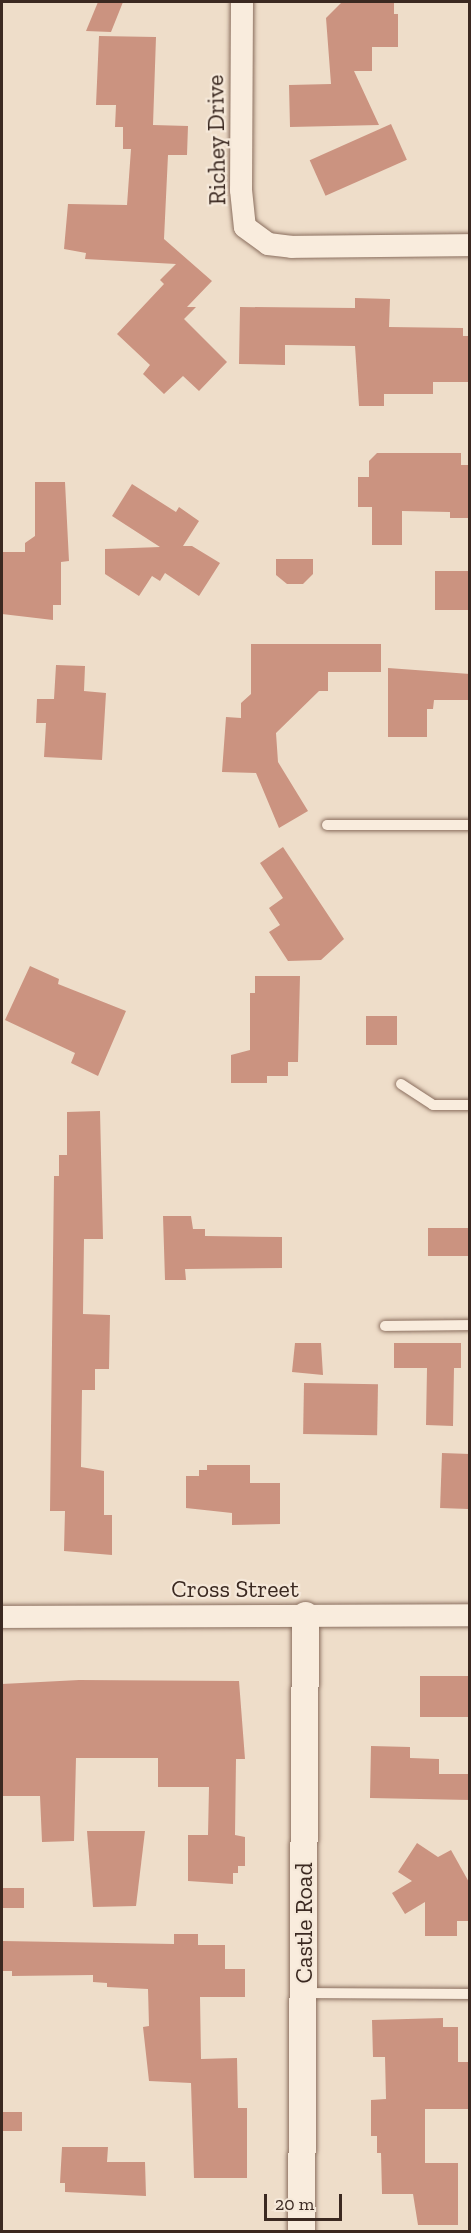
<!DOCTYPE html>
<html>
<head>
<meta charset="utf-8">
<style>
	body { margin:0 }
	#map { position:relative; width:471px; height:2233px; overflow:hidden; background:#eeddc9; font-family:"Zilla Slab",serif }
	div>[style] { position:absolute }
	.building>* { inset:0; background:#cb9380; transform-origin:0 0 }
	.roads { filter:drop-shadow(0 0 2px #8a6e5e) drop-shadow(0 0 2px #8a6e5e) }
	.service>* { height:10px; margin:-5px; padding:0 5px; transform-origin:5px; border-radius:5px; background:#f9ecdd }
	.minor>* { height:22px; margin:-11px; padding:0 11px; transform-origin:11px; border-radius:11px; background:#f9ecdd }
	.tertiary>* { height:27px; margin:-13.5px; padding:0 13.5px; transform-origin:13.5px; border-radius:13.5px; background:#f9ecdd }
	span { translate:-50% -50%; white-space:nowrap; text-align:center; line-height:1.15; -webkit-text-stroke:4.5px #f5e8d9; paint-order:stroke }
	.street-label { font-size:24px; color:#3b2921 }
	.frame { position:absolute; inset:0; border:3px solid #3b2921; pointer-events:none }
	.scale { position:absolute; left:264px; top:2194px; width:78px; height:27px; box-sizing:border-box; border:3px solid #3b2921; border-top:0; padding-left:8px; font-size:18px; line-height:21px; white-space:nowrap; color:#3b2921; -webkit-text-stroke:4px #f5e8d9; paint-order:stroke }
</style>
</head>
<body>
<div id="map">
	<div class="building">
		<i style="clip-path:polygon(98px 2px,123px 2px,111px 32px,86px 31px)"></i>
		<i style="clip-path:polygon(342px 2px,394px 2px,394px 14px,398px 14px,398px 47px,372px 47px,372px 71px,354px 71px,379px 125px,290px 127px,289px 85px,331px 84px,326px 18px)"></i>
		<i style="clip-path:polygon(99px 36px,156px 37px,153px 125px,188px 126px,187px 155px,168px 155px,164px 239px,212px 281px,187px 307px,196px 307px,184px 319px,227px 362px,199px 391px,183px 376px,164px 394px,143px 374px,150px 365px,117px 334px,164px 284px,160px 280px,176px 264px,85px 259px,86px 253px,64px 249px,68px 204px,127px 205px,131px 149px,123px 149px,123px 127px,115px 127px,116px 105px,96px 105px)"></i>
		<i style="left:391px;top:124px;width:39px;height:89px;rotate:66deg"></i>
		<i style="clip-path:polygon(355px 298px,390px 299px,389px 327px,463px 328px,463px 336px,470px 336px,470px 382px,433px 382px,433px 394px,384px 394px,384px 406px,359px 406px,355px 346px,285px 345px,285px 365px,239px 364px,240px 307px,355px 308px)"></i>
		<i style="clip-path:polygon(377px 453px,461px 453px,461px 465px,470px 465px,470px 518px,450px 518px,450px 512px,402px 511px,402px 545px,372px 545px,372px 507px,358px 507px,358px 477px,369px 477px,369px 461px)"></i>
		<i style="clip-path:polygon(35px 482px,65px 482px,69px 561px,61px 562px,61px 605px,53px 605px,53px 620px,2px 614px,2px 552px,25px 552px,25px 543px,35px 536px)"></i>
		<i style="clip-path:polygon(132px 484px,176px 512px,179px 507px,199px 521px,183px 546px,192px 546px,220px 563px,199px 596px,165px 573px,160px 581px,152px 576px,139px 596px,105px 574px,105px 549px,160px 547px,112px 516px)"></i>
		<i style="clip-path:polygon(276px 559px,313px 559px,313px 574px,303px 584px,287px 584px,276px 575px)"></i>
		<i style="left:470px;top:571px;width:39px;height:35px;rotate:90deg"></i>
		<i style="clip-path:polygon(251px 644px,381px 644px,381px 672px,328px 672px,328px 691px,319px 691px,276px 733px,278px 762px,308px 811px,279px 828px,256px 773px,222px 772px,226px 717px,241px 718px,241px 703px,251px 694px)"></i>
		<i style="clip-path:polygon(56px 665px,85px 666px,84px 691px,106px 693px,102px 760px,44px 757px,46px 723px,36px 723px,37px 699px,54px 699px)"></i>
		<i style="clip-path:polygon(388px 668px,470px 674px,470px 700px,434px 700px,433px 709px,427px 709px,427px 737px,388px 737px)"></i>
		<i style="clip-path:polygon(283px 847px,344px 939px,321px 960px,288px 961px,269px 932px,280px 925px,269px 908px,283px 898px,260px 863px)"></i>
		<i style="clip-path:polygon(30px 966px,59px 979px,58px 984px,126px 1011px,98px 1076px,71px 1063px,75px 1053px,5px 1020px)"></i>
		<i style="clip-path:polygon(255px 976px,300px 976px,298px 1062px,288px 1062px,288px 1076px,267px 1076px,267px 1083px,231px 1083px,231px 1055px,250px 1050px,250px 993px,255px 993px)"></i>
		<i style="left:366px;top:1016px;width:31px;height:29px"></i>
		<i style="clip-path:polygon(100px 1111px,103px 1239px,84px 1239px,83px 1314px,110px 1315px,109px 1369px,95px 1369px,95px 1390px,82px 1390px,81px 1467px,104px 1471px,104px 1515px,112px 1515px,112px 1555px,64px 1551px,65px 1511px,50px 1511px,54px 1176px,59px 1176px,59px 1155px,67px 1155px,67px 1112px)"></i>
		<i style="clip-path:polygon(163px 1216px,191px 1216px,193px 1229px,205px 1229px,205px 1236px,282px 1237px,282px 1268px,185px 1269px,186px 1280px,165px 1280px)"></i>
		<i style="left:428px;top:1228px;width:42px;height:28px"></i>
		<i style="clip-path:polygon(295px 1343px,321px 1343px,323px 1375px,292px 1372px)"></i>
		<i style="clip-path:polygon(394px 1343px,461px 1343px,461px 1368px,454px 1368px,453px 1426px,426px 1425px,427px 1368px,394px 1368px)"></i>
		<i style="left:304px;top:1383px;width:74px;height:51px;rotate:1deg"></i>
		<i style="left:442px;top:1453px;width:28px;height:55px;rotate:2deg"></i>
		<i style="clip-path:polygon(207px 1465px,250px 1465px,250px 1483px,280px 1483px,280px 1524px,232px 1525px,232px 1513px,186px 1508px,186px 1476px,199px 1476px,199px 1470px,207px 1470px)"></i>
		<i style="left:470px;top:1676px;width:41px;height:50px;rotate:90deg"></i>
		<i style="clip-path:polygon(79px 1680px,239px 1681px,245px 1759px,236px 1759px,235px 1835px,245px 1837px,245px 1866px,238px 1866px,238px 1873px,233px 1873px,233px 1884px,188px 1881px,188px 1835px,208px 1835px,209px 1787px,158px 1787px,158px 1758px,76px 1758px,74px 1841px,42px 1842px,40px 1796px,3px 1796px,2px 1684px)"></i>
		<i style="clip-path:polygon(371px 1746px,410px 1747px,410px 1758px,439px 1759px,439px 1774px,470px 1774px,470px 1800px,370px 1798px)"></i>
		<i style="clip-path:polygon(87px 1831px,145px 1831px,136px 1906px,93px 1907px)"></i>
		<i style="clip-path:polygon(417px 1843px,438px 1857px,451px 1850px,470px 1884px,470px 1921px,457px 1921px,457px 1936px,425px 1936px,425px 1902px,405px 1914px,392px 1893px,412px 1881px,398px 1872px)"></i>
		<i style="left:2px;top:1888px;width:22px;height:20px"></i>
		<i style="clip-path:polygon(174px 1934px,198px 1934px,198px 1945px,225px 1945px,225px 1969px,245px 1969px,245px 1997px,200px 1997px,201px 2059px,237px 2058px,238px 2108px,247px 2108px,247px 2178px,194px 2178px,191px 2083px,149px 2081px,143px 2027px,149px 2026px,148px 1989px,107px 1987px,107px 1983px,93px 1982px,93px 1975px,12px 1976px,12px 1971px,2px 1971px,2px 1941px,174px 1944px)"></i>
		<i style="clip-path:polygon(443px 2018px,443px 2027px,458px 2027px,458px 2062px,470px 2062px,470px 2109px,425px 2109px,425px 2163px,458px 2163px,458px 2225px,418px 2225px,413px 2194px,382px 2194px,381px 2153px,377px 2153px,377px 2136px,371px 2136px,371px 2100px,386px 2099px,385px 2057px,373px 2057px,372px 2020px)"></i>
		<i style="left:2px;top:2112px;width:20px;height:19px"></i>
		<i style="clip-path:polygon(62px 2147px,108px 2147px,107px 2162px,145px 2162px,146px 2196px,65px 2192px,65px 2183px,60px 2183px)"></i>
	</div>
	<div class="roads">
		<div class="service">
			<i style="left:327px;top:825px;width:143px"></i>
			<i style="left:401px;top:1084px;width:38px;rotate:33deg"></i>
			<i style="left:433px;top:1105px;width:37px"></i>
			<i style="left:385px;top:1326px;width:85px;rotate:-0.7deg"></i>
			<i style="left:303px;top:1993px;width:167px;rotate:0.3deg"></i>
		</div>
		<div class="minor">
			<i style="left:242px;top:2px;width:188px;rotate:90.3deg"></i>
			<i style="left:241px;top:190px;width:37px;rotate:84deg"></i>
			<i style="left:245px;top:227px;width:29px;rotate:36deg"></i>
			<i style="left:268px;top:244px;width:24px;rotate:7deg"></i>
			<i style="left:292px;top:247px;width:178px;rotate:-0.6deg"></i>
			<i style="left:2px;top:1617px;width:468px;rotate:-0.2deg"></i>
		</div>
		<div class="tertiary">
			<i style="left:301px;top:2232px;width:617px;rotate:-89.63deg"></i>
		</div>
	</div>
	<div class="street-label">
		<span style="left:216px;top:140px;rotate:-91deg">Richey Drive</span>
		<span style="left:235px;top:1589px">Cross Street</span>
		<span style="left:304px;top:1923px;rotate:-90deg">Castle Road</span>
	</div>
	<div class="frame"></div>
	<div class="scale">20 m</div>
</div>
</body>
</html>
